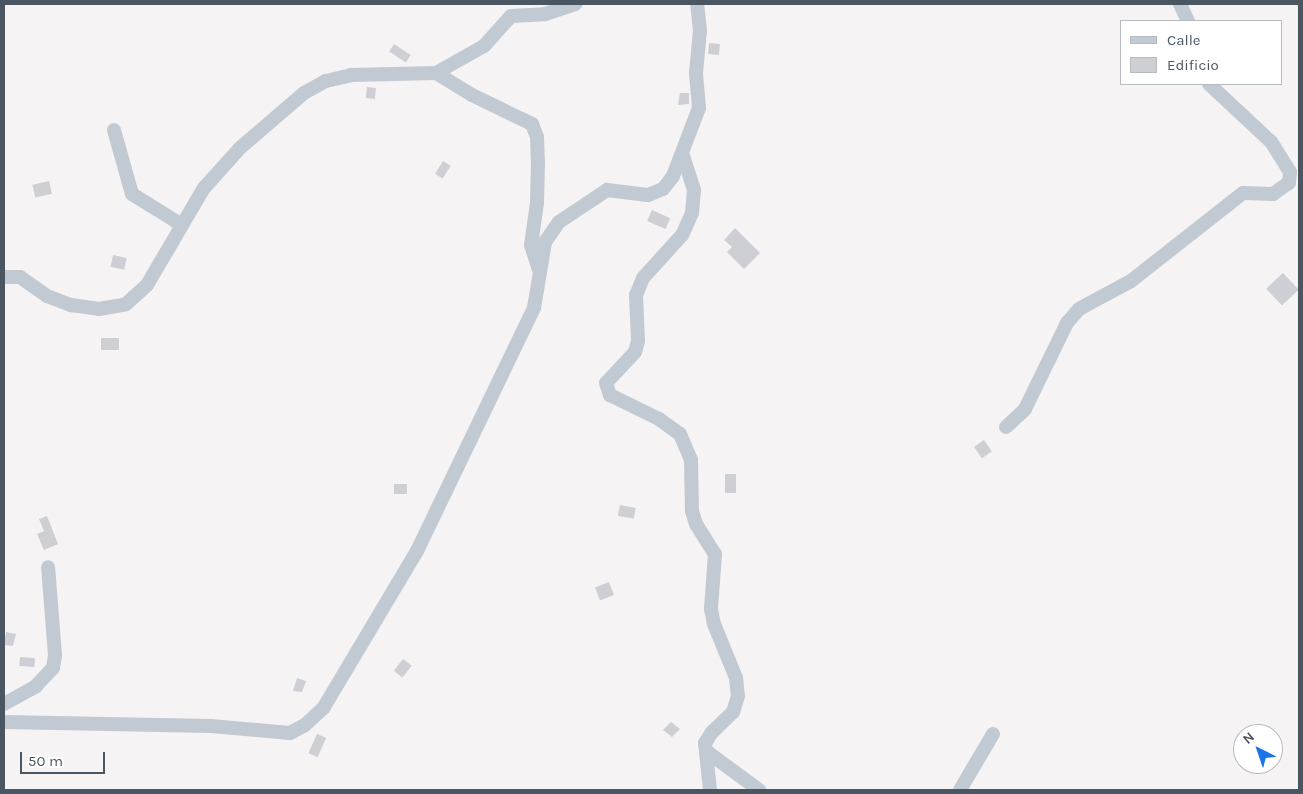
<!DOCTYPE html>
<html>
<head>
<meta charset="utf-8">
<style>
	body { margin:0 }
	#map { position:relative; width:1303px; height:794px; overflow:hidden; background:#f5f3f3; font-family:Karla,sans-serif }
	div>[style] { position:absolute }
	.building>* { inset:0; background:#cdcfd5; transform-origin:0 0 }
	.minor>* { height:14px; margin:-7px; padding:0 7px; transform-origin:7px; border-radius:7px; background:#c1cad2 }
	span { translate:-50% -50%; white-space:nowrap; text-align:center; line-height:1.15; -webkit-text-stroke:5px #fff; paint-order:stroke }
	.frame { position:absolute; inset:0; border:5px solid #4a5661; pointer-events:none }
	.legend { position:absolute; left:1120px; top:20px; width:162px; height:65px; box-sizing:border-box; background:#fff; border:1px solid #b7bbc0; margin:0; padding:6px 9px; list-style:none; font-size:15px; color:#4a5661 }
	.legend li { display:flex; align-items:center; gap:10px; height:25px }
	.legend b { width:25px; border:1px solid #b7bbc0 }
	.north { position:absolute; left:1233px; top:724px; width:50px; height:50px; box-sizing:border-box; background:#fff; border:1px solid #b7bbc0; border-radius:50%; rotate:319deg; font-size:14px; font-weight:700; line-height:20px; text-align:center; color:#4a5661 }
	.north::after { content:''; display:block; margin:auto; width:18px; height:22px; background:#1a73e8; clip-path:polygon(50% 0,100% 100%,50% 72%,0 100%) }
	.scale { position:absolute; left:20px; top:752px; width:85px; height:22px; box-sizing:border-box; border:2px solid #4a5661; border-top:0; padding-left:6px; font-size:15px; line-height:18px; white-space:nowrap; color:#4a5661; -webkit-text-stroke:4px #fff; paint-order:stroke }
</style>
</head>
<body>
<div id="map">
	<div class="building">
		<i style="left:709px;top:43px;width:11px;height:11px;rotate:5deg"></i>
		<i style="left:394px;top:44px;width:20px;height:9px;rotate:33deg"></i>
		<i style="left:367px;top:87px;width:9px;height:11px;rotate:6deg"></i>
		<i style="clip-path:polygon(680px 93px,689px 93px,689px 104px,678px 105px)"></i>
		<i style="left:443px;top:161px;width:9px;height:15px;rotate:32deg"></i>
		<i style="left:49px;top:181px;width:13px;height:17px;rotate:77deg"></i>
		<i style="left:652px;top:210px;width:20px;height:12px;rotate:24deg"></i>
		<i style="clip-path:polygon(735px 228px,760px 253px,744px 269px,727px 252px,732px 247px,724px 240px)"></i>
		<i style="left:113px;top:255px;width:14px;height:12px;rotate:12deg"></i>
		<i style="left:1283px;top:273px;width:23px;height:23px;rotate:47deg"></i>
		<i style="left:101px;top:338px;width:18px;height:12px"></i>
		<i style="left:984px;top:440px;width:14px;height:12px;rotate:56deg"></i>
		<i style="left:725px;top:474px;width:11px;height:19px"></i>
		<i style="left:394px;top:484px;width:13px;height:10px"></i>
		<i style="left:620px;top:505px;width:16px;height:11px;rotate:11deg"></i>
		<i style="clip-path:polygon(47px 516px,58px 544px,44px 550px,37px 534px,44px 531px,39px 519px)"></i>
		<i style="left:609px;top:582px;width:14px;height:15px;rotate:69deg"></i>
		<i style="clip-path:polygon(6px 632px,16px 634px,13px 646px,4px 645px)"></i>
		<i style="left:20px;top:657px;width:15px;height:9px;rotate:4deg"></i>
		<i style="left:403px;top:659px;width:11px;height:15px;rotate:38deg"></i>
		<i style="clip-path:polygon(297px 678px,306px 681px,302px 692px,293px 691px)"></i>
		<i style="clip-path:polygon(671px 722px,680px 729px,672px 737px,663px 730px)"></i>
		<i style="left:317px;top:734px;width:10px;height:21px;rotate:24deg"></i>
	</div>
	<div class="minor">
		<i style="left:1180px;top:4px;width:19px;rotate:65deg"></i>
		<i style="left:436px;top:73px;width:42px;rotate:31.4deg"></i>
		<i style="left:472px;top:95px;width:67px;rotate:25.8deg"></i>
		<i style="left:532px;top:124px;width:14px;rotate:69deg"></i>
		<i style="left:537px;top:137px;width:25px;rotate:88deg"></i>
		<i style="left:538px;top:162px;width:41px;rotate:91.4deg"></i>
		<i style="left:537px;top:203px;width:42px;rotate:98.1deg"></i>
		<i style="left:531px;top:245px;width:26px;rotate:72deg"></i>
		<i style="left:114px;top:130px;width:66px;rotate:74.3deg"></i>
		<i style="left:132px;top:194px;width:59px;rotate:31.8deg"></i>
		<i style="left:683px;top:156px;width:36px;rotate:72deg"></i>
		<i style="left:694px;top:190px;width:23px;rotate:95deg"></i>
		<i style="left:692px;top:213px;width:24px;rotate:114deg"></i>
		<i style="left:682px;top:235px;width:58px;rotate:132.2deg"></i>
		<i style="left:643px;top:278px;width:18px;rotate:112deg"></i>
		<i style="left:636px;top:295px;width:46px;rotate:87.5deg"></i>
		<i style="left:638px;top:341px;width:11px;rotate:105deg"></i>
		<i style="left:635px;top:352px;width:42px;rotate:133.1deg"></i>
		<i style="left:606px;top:383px;width:13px;rotate:72deg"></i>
		<i style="left:610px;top:395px;width:55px;rotate:26.1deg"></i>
		<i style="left:659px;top:419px;width:26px;rotate:36deg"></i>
		<i style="left:680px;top:434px;width:28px;rotate:67deg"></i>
		<i style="left:691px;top:460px;width:51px;rotate:88.9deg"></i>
		<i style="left:692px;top:511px;width:14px;rotate:73deg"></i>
		<i style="left:696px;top:524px;width:36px;rotate:58deg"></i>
		<i style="left:715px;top:554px;width:55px;rotate:94.2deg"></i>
		<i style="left:711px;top:609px;width:15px;rotate:79deg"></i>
		<i style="left:714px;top:624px;width:58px;rotate:67.8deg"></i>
		<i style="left:736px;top:678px;width:18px;rotate:84deg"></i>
		<i style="left:738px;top:696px;width:17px;rotate:107deg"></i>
		<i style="left:733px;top:712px;width:29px;rotate:136deg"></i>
		<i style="left:712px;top:732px;width:13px;rotate:122deg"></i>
		<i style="left:705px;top:743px;width:47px;rotate:83.9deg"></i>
		<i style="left:4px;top:277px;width:16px"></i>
		<i style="left:20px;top:277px;width:33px;rotate:35deg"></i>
		<i style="left:47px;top:296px;width:26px;rotate:21deg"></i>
		<i style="left:71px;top:305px;width:28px;rotate:8deg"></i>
		<i style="left:99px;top:309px;width:27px;rotate:-10deg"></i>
		<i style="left:126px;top:304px;width:28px;rotate:-42deg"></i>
		<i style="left:147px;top:285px;width:113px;rotate:-59.6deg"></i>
		<i style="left:204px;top:188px;width:54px;rotate:-48deg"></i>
		<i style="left:240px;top:148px;width:84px;rotate:-40.7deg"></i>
		<i style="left:304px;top:93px;width:25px;rotate:-29deg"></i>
		<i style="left:326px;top:81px;width:26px;rotate:-13deg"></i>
		<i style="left:351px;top:75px;width:85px;rotate:-1.3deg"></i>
		<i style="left:436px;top:73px;width:55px;rotate:-29.4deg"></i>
		<i style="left:484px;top:46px;width:40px;rotate:-48deg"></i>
		<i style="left:511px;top:16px;width:34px;rotate:-3deg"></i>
		<i style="left:545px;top:14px;width:32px;rotate:-18deg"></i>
		<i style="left:1006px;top:427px;width:26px;rotate:-43deg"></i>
		<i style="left:1025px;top:409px;width:96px;rotate:-64deg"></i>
		<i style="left:1067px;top:323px;width:18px;rotate:-49deg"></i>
		<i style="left:1079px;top:309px;width:59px;rotate:-28.3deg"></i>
		<i style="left:1131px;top:281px;width:142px;rotate:-38.2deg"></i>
		<i style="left:1243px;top:193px;width:30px;rotate:2deg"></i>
		<i style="left:1273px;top:194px;width:19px;rotate:-35deg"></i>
		<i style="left:1289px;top:183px;width:11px;rotate:-85deg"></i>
		<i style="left:1290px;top:172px;width:36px;rotate:-122deg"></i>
		<i style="left:1271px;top:142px;width:85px;rotate:-136.9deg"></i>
		<i style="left:4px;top:704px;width:37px;rotate:-29deg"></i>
		<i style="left:36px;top:686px;width:25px;rotate:-47deg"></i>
		<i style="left:53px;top:668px;width:13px;rotate:-81deg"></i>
		<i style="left:55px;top:655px;width:88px;rotate:-94.5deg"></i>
		<i style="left:4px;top:722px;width:207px;rotate:1.1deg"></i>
		<i style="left:211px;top:726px;width:79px;rotate:5.1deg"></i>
		<i style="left:290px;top:733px;width:17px;rotate:-28deg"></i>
		<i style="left:305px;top:725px;width:26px;rotate:-43deg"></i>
		<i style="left:324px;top:707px;width:182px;rotate:-59.2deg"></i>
		<i style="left:417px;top:551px;width:270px;rotate:-64.3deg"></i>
		<i style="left:534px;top:308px;width:67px;rotate:-80.5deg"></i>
		<i style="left:545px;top:242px;width:24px;rotate:-55deg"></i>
		<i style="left:559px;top:222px;width:58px;rotate:-33.7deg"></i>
		<i style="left:607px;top:190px;width:41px;rotate:7deg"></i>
		<i style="left:648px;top:195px;width:16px;rotate:-22deg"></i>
		<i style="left:663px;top:189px;width:16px;rotate:-52deg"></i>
		<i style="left:673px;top:176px;width:73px;rotate:-69.1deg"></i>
		<i style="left:699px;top:108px;width:35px;rotate:-95deg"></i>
		<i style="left:696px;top:73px;width:42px;rotate:-84.6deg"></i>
		<i style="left:700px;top:31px;width:27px;rotate:-96deg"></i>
		<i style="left:706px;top:751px;width:66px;rotate:36.3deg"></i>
		<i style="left:960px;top:790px;width:65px;rotate:-59.5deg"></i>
	</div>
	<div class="frame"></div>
	<ul class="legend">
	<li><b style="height:6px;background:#c1cad2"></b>Calle</li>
	<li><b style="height:14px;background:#cdcfd5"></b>Edificio</li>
	</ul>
	<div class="north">N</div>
	<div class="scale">50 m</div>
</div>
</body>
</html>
